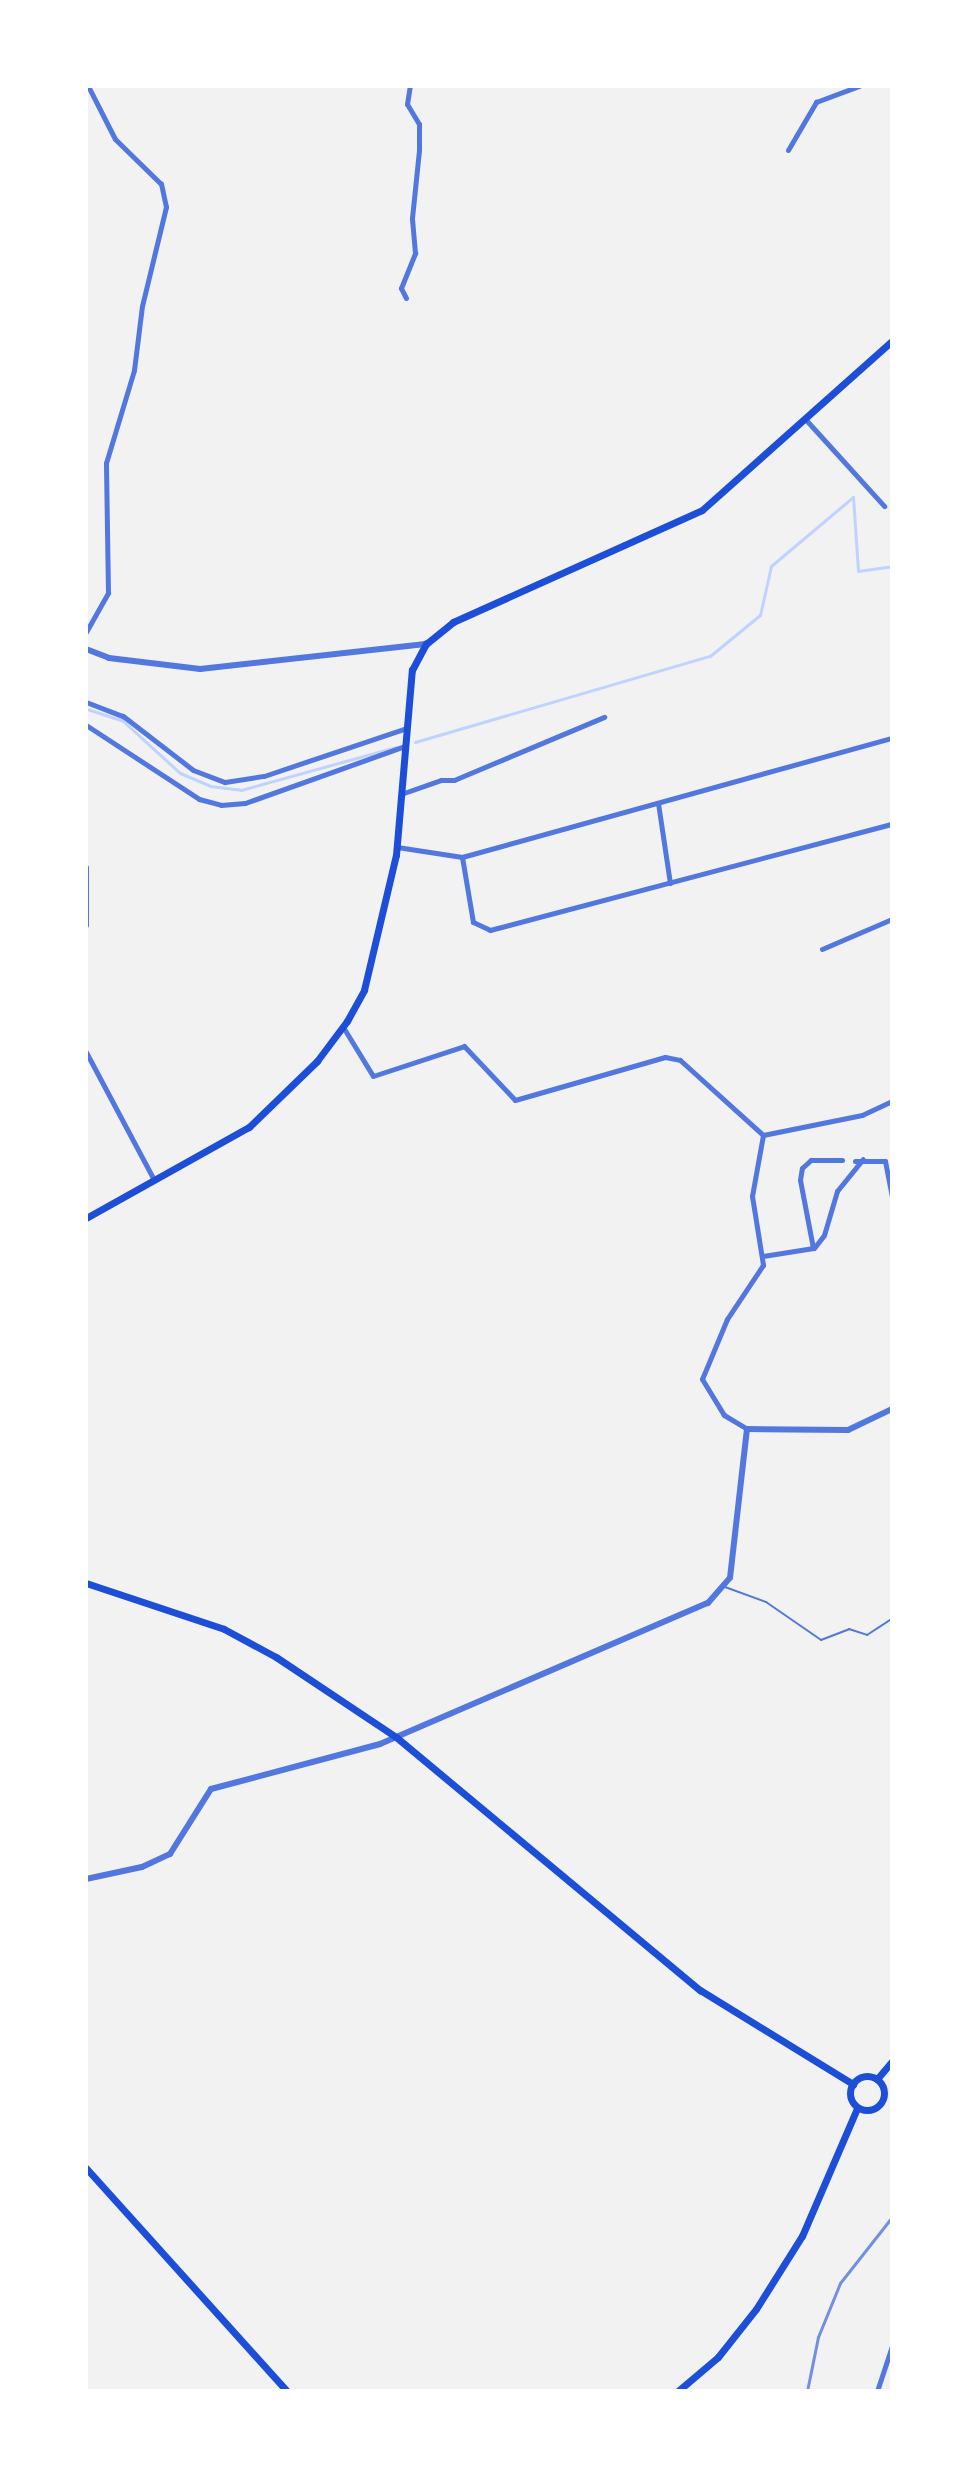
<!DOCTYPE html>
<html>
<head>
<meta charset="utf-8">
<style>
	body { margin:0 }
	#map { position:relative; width:978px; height:2477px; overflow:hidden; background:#f2f2f2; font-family:"Fira Sans Condensed",sans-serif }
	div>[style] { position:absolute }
	.stream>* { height:3px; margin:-1.5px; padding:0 1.5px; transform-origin:1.5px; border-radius:1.5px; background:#bfd3fe }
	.service>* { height:2px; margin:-1px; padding:0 1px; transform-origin:1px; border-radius:1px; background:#5277de }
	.minor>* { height:5px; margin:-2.5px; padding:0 2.5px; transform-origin:2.5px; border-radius:2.5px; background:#5277de }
	.tertiary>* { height:6px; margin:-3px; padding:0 3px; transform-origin:3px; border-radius:3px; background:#5277de }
	.primary>* { height:7px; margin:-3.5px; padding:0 3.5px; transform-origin:3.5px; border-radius:3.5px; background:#1d4ed8 }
	.primary>.ring { margin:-3.5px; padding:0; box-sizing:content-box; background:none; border:7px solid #1d4ed8; border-radius:50% }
	.rail>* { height:3px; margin:-1.5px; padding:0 1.5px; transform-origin:1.5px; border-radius:1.5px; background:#7290e2 }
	span { translate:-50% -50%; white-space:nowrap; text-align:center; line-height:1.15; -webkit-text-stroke:6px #fff; paint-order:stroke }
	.frame { position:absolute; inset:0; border:88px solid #fff; pointer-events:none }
</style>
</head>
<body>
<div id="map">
	<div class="stream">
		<i style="left:87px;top:709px;width:38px;rotate:18deg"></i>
		<i style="left:123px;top:721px;width:77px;rotate:42.4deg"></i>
		<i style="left:180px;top:773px;width:33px;rotate:23deg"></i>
		<i style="left:210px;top:786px;width:31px;rotate:7deg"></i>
		<i style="left:241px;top:790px;width:161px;rotate:-15.5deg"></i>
		<i style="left:415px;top:742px;width:307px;rotate:-16.3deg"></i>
		<i style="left:710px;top:656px;width:65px;rotate:-39.4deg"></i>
		<i style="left:760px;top:615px;width:50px;rotate:-77.3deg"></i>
		<i style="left:771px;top:566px;width:107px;rotate:-40.1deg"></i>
		<i style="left:853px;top:497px;width:74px;rotate:86.1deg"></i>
		<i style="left:858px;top:571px;width:34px;rotate:-8deg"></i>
	</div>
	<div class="service">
		<i style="left:725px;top:1587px;width:44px;rotate:20.1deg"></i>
		<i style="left:766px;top:1602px;width:67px;rotate:34.6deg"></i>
		<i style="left:821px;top:1640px;width:30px;rotate:-21deg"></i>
		<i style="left:849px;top:1629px;width:19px;rotate:18deg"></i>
		<i style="left:867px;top:1635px;width:30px;rotate:-33deg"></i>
	</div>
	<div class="minor">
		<i style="left:788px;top:150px;width:56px;rotate:-59.7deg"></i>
		<i style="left:816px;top:102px;width:46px;rotate:-20.4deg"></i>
		<i style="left:406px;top:298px;width:11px;rotate:-117deg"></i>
		<i style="left:401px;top:288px;width:38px;rotate:-68deg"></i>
		<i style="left:415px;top:253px;width:35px;rotate:-95deg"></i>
		<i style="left:412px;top:218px;width:68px;rotate:-84.1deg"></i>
		<i style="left:419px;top:150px;width:26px;rotate:-90deg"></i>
		<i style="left:419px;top:124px;width:23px;rotate:-121deg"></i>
		<i style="left:407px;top:104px;width:18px;rotate:-81deg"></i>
		<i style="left:807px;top:421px;width:115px;rotate:47.8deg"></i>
		<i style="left:86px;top:632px;width:45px;rotate:-60.6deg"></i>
		<i style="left:108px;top:593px;width:130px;rotate:-90.9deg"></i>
		<i style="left:106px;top:463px;width:97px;rotate:-73.2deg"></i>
		<i style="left:134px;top:370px;width:64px;rotate:-82.9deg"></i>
		<i style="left:142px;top:306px;width:102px;rotate:-76.4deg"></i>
		<i style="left:166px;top:207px;width:24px;rotate:-102deg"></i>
		<i style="left:161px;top:184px;width:64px;rotate:-135.6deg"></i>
		<i style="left:115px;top:139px;width:59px;rotate:-117deg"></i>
		<i style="left:86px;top:702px;width:40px;rotate:21deg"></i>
		<i style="left:123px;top:716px;width:88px;rotate:37.6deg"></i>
		<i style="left:193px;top:770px;width:34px;rotate:21deg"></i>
		<i style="left:225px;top:782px;width:39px;rotate:-9deg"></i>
		<i style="left:264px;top:776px;width:151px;rotate:-18.6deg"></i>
		<i style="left:86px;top:725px;width:135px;rotate:33.2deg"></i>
		<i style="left:199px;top:799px;width:23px;rotate:15deg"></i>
		<i style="left:221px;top:805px;width:24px;rotate:-5deg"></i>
		<i style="left:245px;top:803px;width:170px;rotate:-19.6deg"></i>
		<i style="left:401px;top:794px;width:42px;rotate:-19.3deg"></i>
		<i style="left:441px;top:780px;width:13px"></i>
		<i style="left:454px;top:780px;width:163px;rotate:-22.8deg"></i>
		<i style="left:658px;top:803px;width:81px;rotate:81.5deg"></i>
		<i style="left:397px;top:847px;width:66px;rotate:8.7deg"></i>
		<i style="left:462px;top:857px;width:446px;rotate:-15.5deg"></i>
		<i style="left:462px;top:857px;width:66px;rotate:80.4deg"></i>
		<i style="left:473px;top:922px;width:19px;rotate:25deg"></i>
		<i style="left:490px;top:930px;width:416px;rotate:-14.8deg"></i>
		<i style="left:86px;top:867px;width:58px;rotate:90deg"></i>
		<i style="left:822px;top:949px;width:76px;rotate:-23.2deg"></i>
		<i style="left:343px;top:1027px;width:57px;rotate:58.5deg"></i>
		<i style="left:373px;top:1076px;width:96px;rotate:-18.2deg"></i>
		<i style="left:464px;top:1046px;width:74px;rotate:46.6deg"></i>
		<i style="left:515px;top:1100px;width:156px;rotate:-16deg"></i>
		<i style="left:665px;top:1057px;width:15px;rotate:11deg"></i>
		<i style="left:680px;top:1060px;width:112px;rotate:42.1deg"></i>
		<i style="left:763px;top:1135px;width:62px;rotate:100.2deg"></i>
		<i style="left:752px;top:1196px;width:70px;rotate:80.9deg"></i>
		<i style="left:763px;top:1265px;width:65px;rotate:123.7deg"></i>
		<i style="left:727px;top:1319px;width:65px;rotate:112.6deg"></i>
		<i style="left:702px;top:1379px;width:42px;rotate:58.6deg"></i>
		<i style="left:724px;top:1415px;width:27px;rotate:31deg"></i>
		<i style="left:86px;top:1052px;width:145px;rotate:62deg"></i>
		<i style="left:763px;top:1135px;width:101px;rotate:-11.4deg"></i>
		<i style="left:862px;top:1115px;width:33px;rotate:-25deg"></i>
		<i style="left:855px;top:1161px;width:30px"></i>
		<i style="left:885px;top:1161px;width:37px;rotate:79deg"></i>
		<i style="left:814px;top:1248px;width:16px;rotate:-52deg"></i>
		<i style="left:824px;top:1235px;width:46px;rotate:-73.5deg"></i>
		<i style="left:837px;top:1191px;width:41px;rotate:-50.9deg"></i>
		<i style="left:763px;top:1256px;width:51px;rotate:-9.1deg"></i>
		<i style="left:813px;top:1248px;width:69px;rotate:-100.8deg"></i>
		<i style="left:800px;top:1180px;width:12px;rotate:-81deg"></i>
		<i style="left:802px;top:1168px;width:12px;rotate:-42deg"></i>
		<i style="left:811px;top:1160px;width:31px"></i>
		<i style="left:877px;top:2391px;width:47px;rotate:-71.6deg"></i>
	</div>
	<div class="tertiary">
		<i style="left:86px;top:649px;width:25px;rotate:21deg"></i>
		<i style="left:109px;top:658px;width:92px;rotate:6.9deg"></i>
		<i style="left:200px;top:669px;width:227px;rotate:-6.3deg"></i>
		<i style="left:86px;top:1879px;width:57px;rotate:-12.1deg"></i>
		<i style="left:142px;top:1867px;width:31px;rotate:-25deg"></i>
		<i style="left:170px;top:1854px;width:77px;rotate:-57.8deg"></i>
		<i style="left:211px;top:1789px;width:175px;rotate:-14.9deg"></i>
		<i style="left:380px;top:1744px;width:357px;rotate:-23.3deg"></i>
		<i style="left:708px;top:1603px;width:33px;rotate:-49deg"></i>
		<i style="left:730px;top:1578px;width:150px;rotate:-83.5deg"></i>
		<i style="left:747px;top:1429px;width:101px;rotate:0.6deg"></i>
		<i style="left:848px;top:1430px;width:49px;rotate:-25.5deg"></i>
	</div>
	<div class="primary">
		<i style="left:86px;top:1218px;width:187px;rotate:-29.2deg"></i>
		<i style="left:249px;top:1127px;width:95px;rotate:-44.1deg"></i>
		<i style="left:317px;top:1061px;width:50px;rotate:-53.1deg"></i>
		<i style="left:347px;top:1021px;width:35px;rotate:-61deg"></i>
		<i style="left:364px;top:990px;width:139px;rotate:-76.7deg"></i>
		<i style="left:396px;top:855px;width:186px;rotate:-85.1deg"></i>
		<i style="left:412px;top:670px;width:30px;rotate:-62deg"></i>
		<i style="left:426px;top:644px;width:35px;rotate:-39deg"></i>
		<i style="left:453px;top:622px;width:273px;rotate:-24.2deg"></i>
		<i style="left:702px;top:510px;width:254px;rotate:-41.7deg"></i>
		<i style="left:86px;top:1583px;width:145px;rotate:18.4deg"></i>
		<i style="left:224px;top:1629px;width:59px;rotate:28.3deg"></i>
		<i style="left:276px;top:1657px;width:144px;rotate:33.7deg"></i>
		<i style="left:396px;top:1737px;width:396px;rotate:39.8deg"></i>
		<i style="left:700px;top:1990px;width:180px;rotate:31.6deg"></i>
		<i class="ring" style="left:850px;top:2076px;width:27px;height:27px"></i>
		<i style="left:877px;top:2079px;width:23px;rotate:-50deg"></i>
		<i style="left:86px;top:2168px;width:300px;rotate:48deg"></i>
		<i style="left:678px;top:2391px;width:52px;rotate:-40.4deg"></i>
		<i style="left:718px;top:2357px;width:61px;rotate:-51.6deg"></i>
		<i style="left:756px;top:2309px;width:86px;rotate:-57.8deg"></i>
		<i style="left:802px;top:2236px;width:139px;rotate:-66.7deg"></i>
	</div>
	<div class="rail">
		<i style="left:807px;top:2391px;width:55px;rotate:-78.5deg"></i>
		<i style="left:818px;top:2337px;width:58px;rotate:-67.8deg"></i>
		<i style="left:840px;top:2283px;width:84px;rotate:-51.8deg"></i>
	</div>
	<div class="frame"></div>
</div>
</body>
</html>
